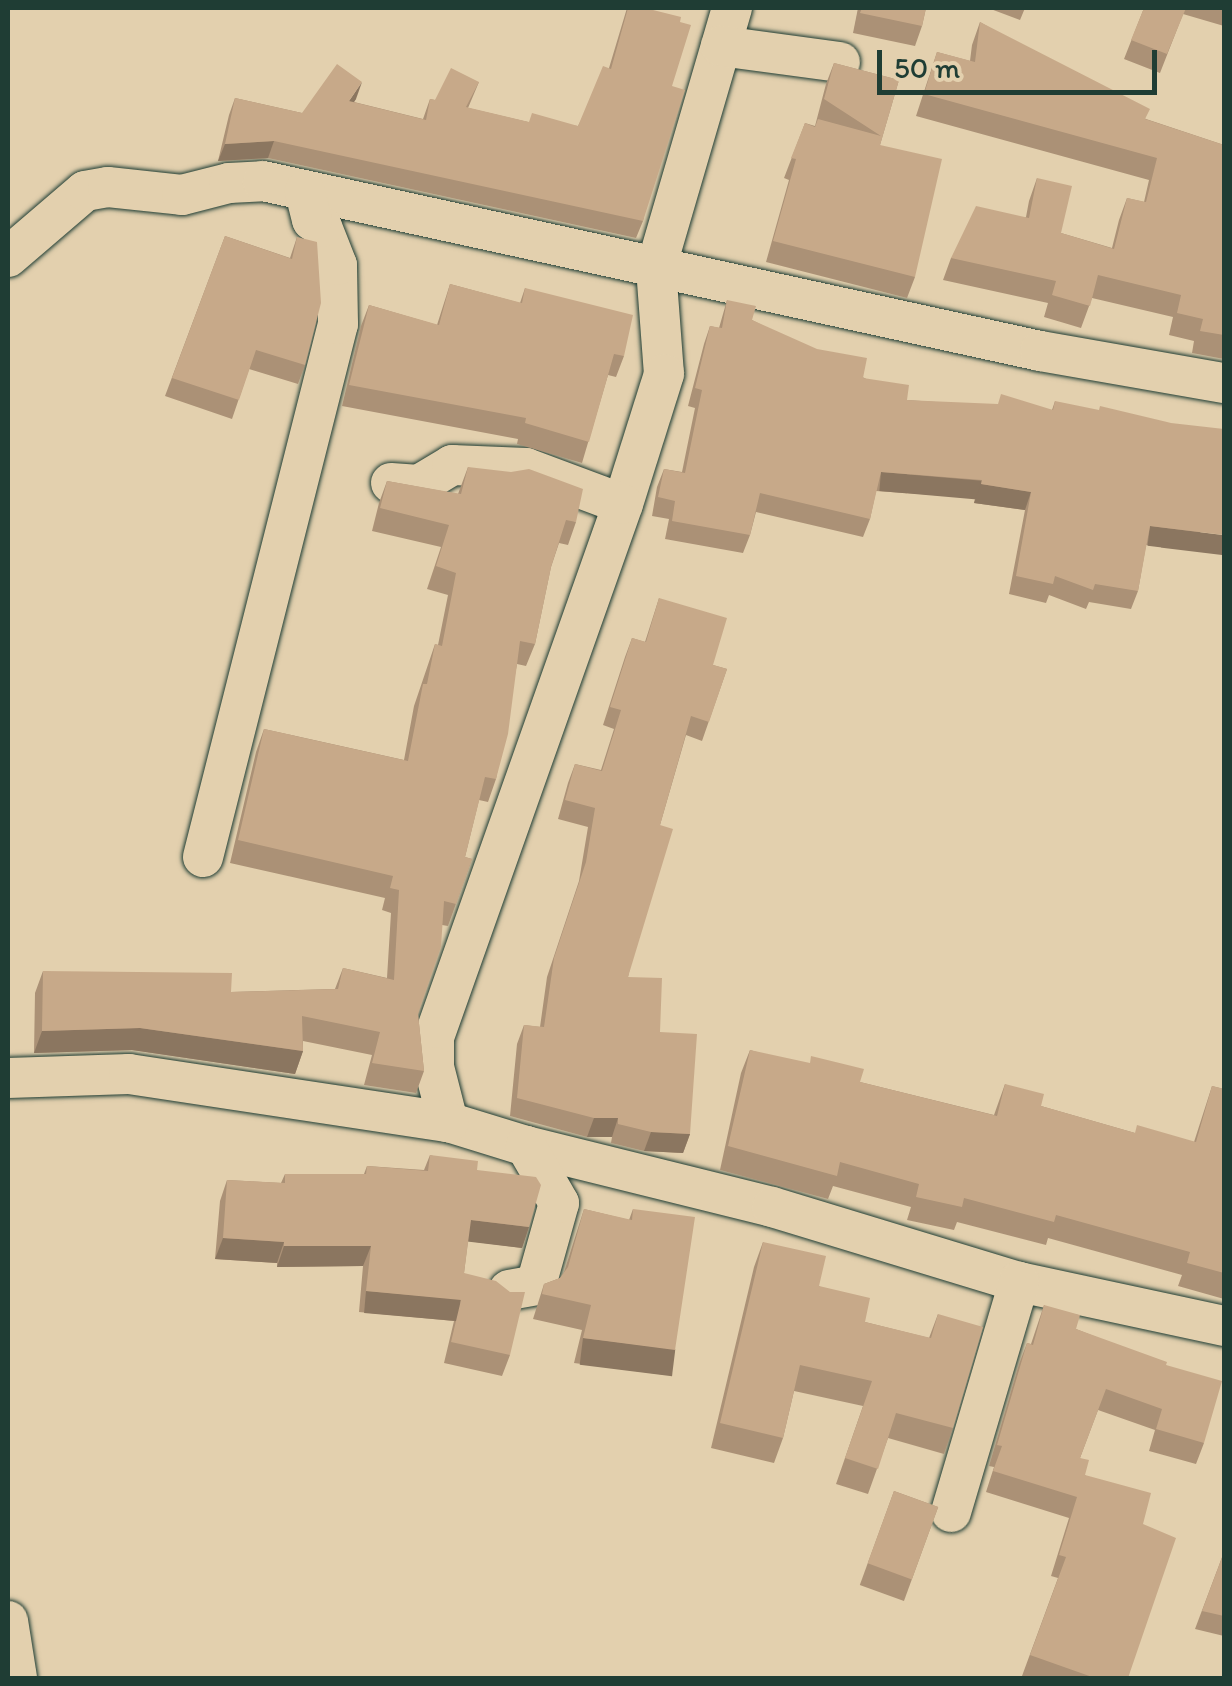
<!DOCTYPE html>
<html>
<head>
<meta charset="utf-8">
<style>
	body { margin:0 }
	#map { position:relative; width:1232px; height:1686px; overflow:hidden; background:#e3d0ae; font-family:Itim,sans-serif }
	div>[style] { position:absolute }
	.roads { filter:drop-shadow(0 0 2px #1f3d34) drop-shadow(0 0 2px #1f3d34) }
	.minor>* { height:40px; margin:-20px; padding:0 20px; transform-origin:20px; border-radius:20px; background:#e3d0ae }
	.wall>* { inset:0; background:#ab9176; transform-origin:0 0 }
	.shaded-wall>* { inset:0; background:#8b7660; transform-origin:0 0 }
	.building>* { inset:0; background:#c7a989; transform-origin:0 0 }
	span { translate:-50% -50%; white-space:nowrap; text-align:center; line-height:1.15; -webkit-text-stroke:8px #e3d0ae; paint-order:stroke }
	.frame { position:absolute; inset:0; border:10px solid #1f3d34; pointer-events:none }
	.scale { position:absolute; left:877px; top:50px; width:280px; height:45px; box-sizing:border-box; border:5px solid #1f3d34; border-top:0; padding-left:12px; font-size:30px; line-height:35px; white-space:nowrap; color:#1f3d34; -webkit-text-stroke:8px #e3d0ae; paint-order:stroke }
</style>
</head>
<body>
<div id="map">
	<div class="roads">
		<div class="minor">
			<i style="left:732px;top:8px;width:271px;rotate:106.3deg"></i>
			<i style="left:656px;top:268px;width:106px;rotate:85.7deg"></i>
			<i style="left:664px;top:374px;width:136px;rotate:107.5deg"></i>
			<i style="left:623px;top:504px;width:566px;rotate:109.52deg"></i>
			<i style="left:434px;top:1037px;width:30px;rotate:90deg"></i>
			<i style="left:434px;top:1067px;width:57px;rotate:75.7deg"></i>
			<i style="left:448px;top:1122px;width:82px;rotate:17.1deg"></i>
			<i style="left:526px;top:1146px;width:253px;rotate:13.9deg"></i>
			<i style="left:772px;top:1207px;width:258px;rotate:16.9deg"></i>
			<i style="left:1019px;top:1282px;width:210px;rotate:12.1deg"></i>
			<i style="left:721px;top:46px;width:120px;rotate:7.7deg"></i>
			<i style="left:8px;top:257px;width:101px;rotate:-40.6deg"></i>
			<i style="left:85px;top:191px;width:23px;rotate:-10deg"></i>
			<i style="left:108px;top:187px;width:74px;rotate:6.2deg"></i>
			<i style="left:182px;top:195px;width:49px;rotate:-14.3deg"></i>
			<i style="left:229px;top:183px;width:34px;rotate:-3deg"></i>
			<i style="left:263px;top:181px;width:795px;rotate:12.34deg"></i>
			<i style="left:1040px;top:351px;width:187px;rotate:9.9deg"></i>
			<i style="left:391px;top:483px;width:28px;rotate:4deg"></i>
			<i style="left:419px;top:485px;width:39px;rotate:-31deg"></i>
			<i style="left:452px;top:465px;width:74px;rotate:2.3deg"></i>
			<i style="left:526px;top:468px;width:103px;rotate:20.4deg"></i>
			<i style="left:203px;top:857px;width:550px;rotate:-75.79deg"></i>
			<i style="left:338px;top:324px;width:59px;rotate:-91deg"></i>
			<i style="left:337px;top:265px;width:41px;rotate:-111.5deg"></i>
			<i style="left:322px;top:227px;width:12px;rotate:-145deg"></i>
			<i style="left:312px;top:220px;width:30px;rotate:-104deg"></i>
			<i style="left:8px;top:1078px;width:121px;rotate:-1.9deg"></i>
			<i style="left:129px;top:1074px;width:323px;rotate:8.6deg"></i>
			<i style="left:509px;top:1290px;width:27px;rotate:-10deg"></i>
			<i style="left:536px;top:1285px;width:85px;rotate:-74.3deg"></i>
			<i style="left:559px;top:1203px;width:66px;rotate:-120.1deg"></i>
			<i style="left:951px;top:1512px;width:240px;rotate:-73.5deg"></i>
			<i style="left:8px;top:1621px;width:58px;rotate:81deg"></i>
		</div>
	</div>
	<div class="wall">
		<i style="clip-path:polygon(627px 8px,672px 86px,643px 221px,636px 238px,268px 158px,218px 161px,229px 115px,235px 98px,302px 113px,356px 99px,354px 102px,423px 119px,430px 99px,435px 100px,479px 82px,468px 108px,528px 122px,578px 126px,609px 68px)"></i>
		<i style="clip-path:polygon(858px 8px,926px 8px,922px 26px,915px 46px,853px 33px)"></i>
		<i style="clip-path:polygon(988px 8px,1025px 8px,1020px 20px)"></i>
		<i style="clip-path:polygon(1144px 8px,1224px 8px,1224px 26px,1183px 14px,1160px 73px,1124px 59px)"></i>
		<i style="clip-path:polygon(980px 22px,1146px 119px,1224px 145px,1224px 359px,1192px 353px,1194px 341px,1169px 335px,1173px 317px,1092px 298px,1081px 328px,1044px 317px,1048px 303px,943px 280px,951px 258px,1026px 217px,1029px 201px,1037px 178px,1061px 233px,1112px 248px,1119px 220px,1127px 198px,1144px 202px,1149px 180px,916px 116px,937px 52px,970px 61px,972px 45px)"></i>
		<i style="clip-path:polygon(834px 63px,899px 80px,880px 145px,915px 277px,907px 298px,766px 262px,789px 180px,784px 178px,805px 123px,815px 126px,826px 84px)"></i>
		<i style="clip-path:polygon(225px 236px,290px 258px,297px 237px,305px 365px,298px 384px,249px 369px,232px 419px,165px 396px)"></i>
		<i style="clip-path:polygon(450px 284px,520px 303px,525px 288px,624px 356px,616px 377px,608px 375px,582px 463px,517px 444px,518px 439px,342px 406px,361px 326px,369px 305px,437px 325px)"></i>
		<i style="clip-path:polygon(727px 300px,752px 320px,907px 400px,1052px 410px,1055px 401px,1224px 554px,1146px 545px,1138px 591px,1131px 609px,1089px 602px,1086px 609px,1049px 595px,1046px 603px,1009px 594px,1025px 510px,974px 503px,975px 498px,876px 491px,870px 519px,863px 537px,756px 512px,750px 535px,743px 553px,665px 539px,669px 519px,652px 516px,657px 487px,664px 469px,682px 472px,695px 408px,688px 406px,704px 344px,710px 326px,719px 328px)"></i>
		<i style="clip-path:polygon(468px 467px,576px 522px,568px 545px,559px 543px,551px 567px,535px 644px,526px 666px,517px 664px,496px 779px,488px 802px,479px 800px,465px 857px,472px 859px,448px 926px,442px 925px,418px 1014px,424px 1071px,416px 1093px,364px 1085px,372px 1055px,303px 1041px,303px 1051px,295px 1074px,132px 1050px,34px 1053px,35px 993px,43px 971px,231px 992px,335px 989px,343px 968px,387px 978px,391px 913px,382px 910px,385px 898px,230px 863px,256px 752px,264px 729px,404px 760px,414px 706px,435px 644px,438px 645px,448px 595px,427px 589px,441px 547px,372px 531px,379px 503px,387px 481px,458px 494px)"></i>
		<i style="clip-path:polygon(659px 598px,713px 665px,727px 669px,702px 741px,686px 735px,660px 825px,628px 977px,660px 1032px,690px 1134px,683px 1153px,644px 1151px,611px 1143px,612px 1137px,587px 1137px,510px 1116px,517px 1044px,524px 1025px,540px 1027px,547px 977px,579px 881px,588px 827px,558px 819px,568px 783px,575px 764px,601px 770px,614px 729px,603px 725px,625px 657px,632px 638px,645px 642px)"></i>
		<i style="clip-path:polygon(750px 1050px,860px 1082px,994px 1115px,1005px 1084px,1041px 1106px,1135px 1133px,1194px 1142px,1212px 1086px,1224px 1089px,1224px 1299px,1178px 1286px,1182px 1275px,1048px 1238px,1046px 1245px,957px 1222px,954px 1230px,907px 1220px,911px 1207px,833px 1186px,828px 1199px,720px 1170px,741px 1073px)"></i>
		<i style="clip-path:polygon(430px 1155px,477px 1170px,529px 1227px,522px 1248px,468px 1241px,464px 1273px,510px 1355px,502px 1376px,444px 1363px,454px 1321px,359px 1312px,363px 1266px,277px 1267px,277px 1263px,215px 1259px,220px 1201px,227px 1180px,281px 1183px,285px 1174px,364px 1174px,367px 1166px,424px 1170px)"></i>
		<i style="clip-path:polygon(584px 1209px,629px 1220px,633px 1209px,675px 1350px,666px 1375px,574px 1363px,582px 1330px,533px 1319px,544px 1284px,560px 1278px,564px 1272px)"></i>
		<i style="clip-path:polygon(763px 1242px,865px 1322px,929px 1338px,938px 1314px,953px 1428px,944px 1454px,888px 1438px,868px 1494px,836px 1484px,863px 1406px,794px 1391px,783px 1438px,774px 1463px,711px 1448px,754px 1267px)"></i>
		<i style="clip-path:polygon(1044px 1305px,1076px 1329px,1166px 1365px,1204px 1443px,1196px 1464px,1149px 1451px,1155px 1430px,1098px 1410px,1080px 1458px,1085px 1475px,1143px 1524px,1128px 1678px,1028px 1678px,1022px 1676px,1058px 1578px,1051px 1576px,1069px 1518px,986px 1492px,994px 1467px,989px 1466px,1019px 1364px,1027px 1343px,1031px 1344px)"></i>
		<i style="left:894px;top:1491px;width:47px;height:100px;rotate:20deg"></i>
		<i style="clip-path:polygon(1224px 1552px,1224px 1636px,1195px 1629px)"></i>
	</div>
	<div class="shaded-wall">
		<i style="clip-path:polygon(362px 82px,356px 99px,343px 118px,349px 101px)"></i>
		<i style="clip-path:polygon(274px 141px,268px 158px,218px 161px,225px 144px)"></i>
		<i style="left:881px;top:472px;width:101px;height:19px;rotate:5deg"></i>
		<i style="clip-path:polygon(981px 484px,1031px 492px,1025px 510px,974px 503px)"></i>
		<i style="left:1150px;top:526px;width:75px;height:20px;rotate:7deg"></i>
		<i style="clip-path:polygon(140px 1028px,303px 1051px,295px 1074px,132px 1050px,34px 1053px,42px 1031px)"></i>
		<i style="clip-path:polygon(594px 1118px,618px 1118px,612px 1137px,587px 1137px)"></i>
		<i style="clip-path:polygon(651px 1132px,690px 1134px,683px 1153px,644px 1151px)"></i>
		<i style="clip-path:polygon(471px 1220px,529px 1227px,522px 1248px,463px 1241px)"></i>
		<i style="clip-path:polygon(223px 1238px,284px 1242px,277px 1263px,215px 1259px)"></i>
		<i style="clip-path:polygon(284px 1246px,371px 1246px,363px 1266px,277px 1267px)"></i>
		<i style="left:366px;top:1291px;width:95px;height:22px;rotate:5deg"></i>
		<i style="left:583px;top:1338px;width:93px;height:27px;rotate:7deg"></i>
	</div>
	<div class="building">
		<i style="clip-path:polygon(628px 8px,645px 8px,681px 17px,680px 22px,691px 25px,672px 86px,685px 90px,643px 221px,274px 141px,225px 144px,235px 98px,302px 113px,337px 64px,362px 82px,349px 101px,426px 120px,430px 99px,435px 100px,451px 68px,479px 82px,466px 107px,529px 122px,532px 113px,578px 126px,603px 66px,611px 69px)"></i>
		<i style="clip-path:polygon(862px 8px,926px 8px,922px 26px,860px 13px)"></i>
		<i style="clip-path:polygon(1144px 8px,1186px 8px,1167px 54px,1131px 40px)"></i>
		<i style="clip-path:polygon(980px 22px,1150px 109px,1145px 119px,1224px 145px,1224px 335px,1200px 331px,1203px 319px,1177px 313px,1181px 295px,1098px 275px,1090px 306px,1052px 295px,1056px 281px,951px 258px,976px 206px,1029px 218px,1037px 178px,1072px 186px,1061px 233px,1114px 249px,1127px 198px,1146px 202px,1157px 158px,924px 94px,937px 52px,975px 62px)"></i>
		<i style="clip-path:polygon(834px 63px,899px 80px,880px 145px,942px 159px,915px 277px,773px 241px,796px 159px,791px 158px,805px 123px,815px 127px,818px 119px,881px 136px,824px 99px)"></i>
		<i style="clip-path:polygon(225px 236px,292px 259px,297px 237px,317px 242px,321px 303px,305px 365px,256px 350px,239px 400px,172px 378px)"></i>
		<i style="clip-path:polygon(450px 284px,522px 303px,525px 288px,633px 315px,624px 356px,614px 354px,589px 442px,525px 423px,526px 418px,349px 385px,369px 305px,439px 325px)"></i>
		<i style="clip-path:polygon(727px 300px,756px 306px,752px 320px,817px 349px,867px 358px,863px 378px,909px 385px,907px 400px,998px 404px,1001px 394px,1053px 410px,1055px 401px,1099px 410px,1100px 406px,1171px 423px,1224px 429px,1224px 535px,1150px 526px,1138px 591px,1095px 584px,1093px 590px,1055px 576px,1053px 584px,1016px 576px,1031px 492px,981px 484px,982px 480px,881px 472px,870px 519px,760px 493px,750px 535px,672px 521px,675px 501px,658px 497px,664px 469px,685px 473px,702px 390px,695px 388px,710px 326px,722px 328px)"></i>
		<i style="clip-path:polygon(468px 467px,511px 472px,529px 469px,583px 489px,576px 522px,566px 520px,551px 567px,535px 644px,520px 641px,508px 734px,496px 779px,485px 777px,465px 857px,472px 859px,456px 904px,444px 901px,441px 947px,418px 1014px,424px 1071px,372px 1063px,380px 1032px,302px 1016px,303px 1051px,140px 1028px,42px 1031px,43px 971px,232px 973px,231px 992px,338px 989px,343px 968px,394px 980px,399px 890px,390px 888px,393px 876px,238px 840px,264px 729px,408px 761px,423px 684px,427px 684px,435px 644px,442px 646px,456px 573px,436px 566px,449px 525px,380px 508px,387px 481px,461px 494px)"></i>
		<i style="clip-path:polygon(659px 598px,727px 618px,713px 665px,727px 669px,709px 722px,691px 716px,660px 825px,673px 829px,628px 977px,662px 978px,660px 1032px,697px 1034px,690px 1134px,651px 1132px,618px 1124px,618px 1118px,594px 1118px,517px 1098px,524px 1025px,544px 1027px,554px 958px,586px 862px,595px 808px,565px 800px,575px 764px,602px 771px,621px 710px,610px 707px,632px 638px,646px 642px)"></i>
		<i style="clip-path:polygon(750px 1050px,810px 1063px,811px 1056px,864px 1069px,860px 1082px,997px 1116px,1005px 1084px,1044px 1094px,1041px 1106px,1135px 1133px,1137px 1125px,1196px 1142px,1212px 1086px,1224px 1089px,1224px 1273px,1187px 1263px,1190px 1252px,1056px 1215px,1054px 1222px,964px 1198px,962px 1207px,916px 1197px,919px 1184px,840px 1162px,837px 1176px,728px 1146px)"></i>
		<i style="clip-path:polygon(430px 1155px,478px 1161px,477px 1170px,536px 1177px,541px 1185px,529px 1227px,471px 1220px,464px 1273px,496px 1281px,510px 1292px,525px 1292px,510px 1355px,451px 1342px,461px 1300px,366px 1291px,371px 1246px,284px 1246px,284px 1242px,223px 1238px,227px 1180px,285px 1183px,285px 1174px,366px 1174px,367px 1166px,428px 1171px)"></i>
		<i style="clip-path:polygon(584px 1209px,632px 1220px,633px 1209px,695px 1217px,675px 1350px,583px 1338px,591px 1305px,542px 1294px,544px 1284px,560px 1278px,568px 1267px)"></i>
		<i style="clip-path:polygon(763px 1242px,826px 1256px,819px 1286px,870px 1298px,865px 1322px,931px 1338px,938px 1314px,983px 1327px,953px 1428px,896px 1413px,878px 1469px,845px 1458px,872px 1381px,800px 1365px,783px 1438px,720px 1423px)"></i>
		<i style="clip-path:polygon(1044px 1305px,1080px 1315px,1076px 1329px,1167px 1362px,1166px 1365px,1222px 1381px,1204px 1443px,1156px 1429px,1162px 1409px,1106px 1389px,1080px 1458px,1089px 1460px,1085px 1475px,1151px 1493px,1143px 1524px,1176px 1538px,1128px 1678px,1095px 1678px,1030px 1655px,1066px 1557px,1059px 1555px,1077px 1497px,993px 1471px,1002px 1446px,997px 1445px,1027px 1343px,1033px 1345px)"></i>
		<i style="left:894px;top:1491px;width:47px;height:77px;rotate:20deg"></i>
		<i style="clip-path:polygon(1224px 1552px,1224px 1616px,1202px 1611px)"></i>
	</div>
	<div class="frame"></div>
	<div class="scale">50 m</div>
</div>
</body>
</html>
